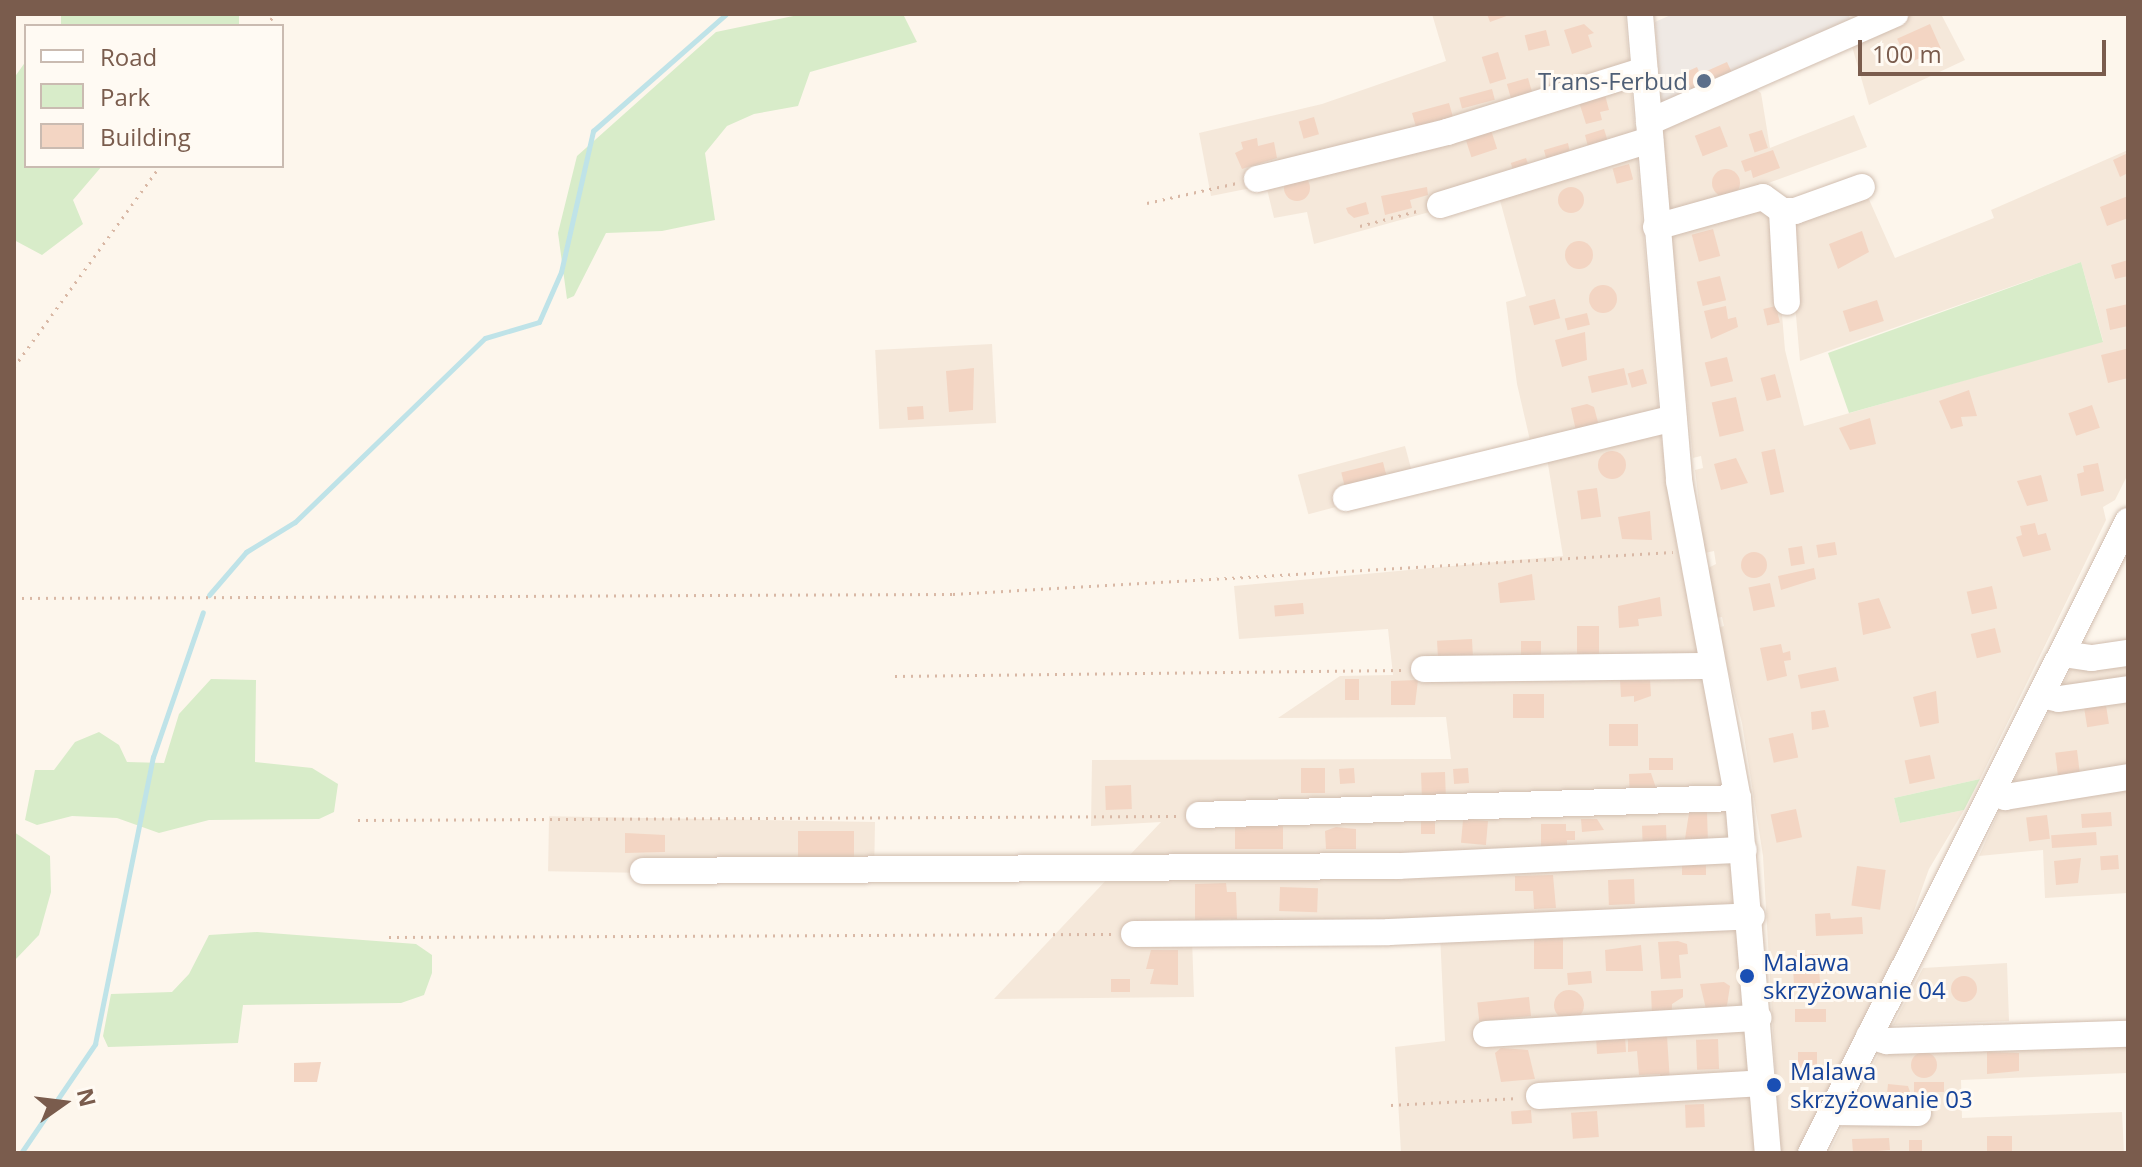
<!DOCTYPE html>
<html>
<head>
<meta charset="utf-8">
<style>
	body { margin:0 }
	#map { position:relative; width:2142px; height:1167px; overflow:hidden; background:#fdf6ec; font-family:"Open Sans",sans-serif }
	div>[style] { position:absolute }
	.residential>* { inset:0; background:#f5e8da; transform-origin:0 0 }
	.industrial>* { inset:0; background:#efe9e4 }
	.green>* { inset:0; background:#d8ecc9; transform-origin:0 0 }
	.stream>* { height:5px; margin:-2.5px; padding:0 2.5px; transform-origin:2.5px; border-radius:2.5px; background:#bfe3e8 }
	.building>* { inset:0; background:#f3d5c3; transform-origin:0 0 }
	.round { border-radius:50% }
	.path>* { height:3px; margin-top:-1.5px; transform-origin:0; background:repeating-linear-gradient(90deg,#d9b8a5 0 2px,transparent 0 8px) }
	.roads { filter:drop-shadow(0 0 2px #d1beb0) drop-shadow(0 0 2px #d1beb0) }
	.minor>* { height:26px; margin:-13px; padding:0 13px; transform-origin:13px; border-radius:13px; background:#fff }
	.dots>* { width:22px; height:22px; translate:-50% -50%; box-sizing:border-box; border:4px solid #fffaf3; border-radius:50% }
	span { translate:-50% -50%; white-space:nowrap; text-align:center; line-height:1.15; -webkit-text-stroke:6px #fffaf3; paint-order:stroke }
	.service-label { font-size:24px; color:#4e5e75 }
	.right { translate:-100% -50%; text-align:right }
	.transit-label { font-size:24px; color:#164399 }
	.left { translate:0 -50%; text-align:left }
	.frame { position:absolute; inset:0; border:16px solid #7a5c4d; pointer-events:none }
	.legend { position:absolute; left:24px; top:24px; width:260px; height:144px; box-sizing:border-box; background:#fffaf3; border:2px solid #cabbb1; margin:0; padding:10px 14px; list-style:none; font-size:24px; color:#7a5c4d }
	.legend li { display:flex; align-items:center; gap:16px; height:40px }
	.legend b { width:40px; border:2px solid #cabbb1 }
	.north { position:absolute; left:24px; top:1063px; width:80px; height:80px; -webkit-text-stroke:6px #fffaf3; paint-order:stroke; rotate:76deg; font-size:22px; font-weight:700; line-height:32px; text-align:center; color:#7a5c4d }
	.north::after { content:''; display:block; margin:auto; width:28px; height:36px; background:#7a5c4d; clip-path:polygon(50% 0,100% 100%,50% 72%,0 100%) }
	.scale { position:absolute; left:1858px; top:40px; width:248px; height:36px; box-sizing:border-box; border:4px solid #7a5c4d; border-top:0; padding-left:10px; font-size:24px; line-height:28px; white-space:nowrap; color:#7a5c4d; -webkit-text-stroke:6px #fffaf3; paint-order:stroke }
</style>
</head>
<body>
<div id="map">
	<div class="residential">
		<i style="clip-path:polygon(1432px 14px,1625px 14px,1660px 429px,1677px 547px,1722px 759px,1759px 1153px,1401px 1153px,1395px 1047px,1445px 1041px,1440px 934px,1192px 938px,1194px 997px,994px 999px,1161px 822px,1091px 826px,1092px 760px,1451px 759px,1446px 717px,1278px 718px,1340px 676px,1393px 675px,1388px 629px,1239px 639px,1234px 586px,1563px 556px,1545px 446px,1532px 449px,1517px 384px,1506px 302px,1526px 296px,1498px 193px,1314px 244px,1307px 212px,1274px 218px,1266px 185px,1211px 196px,1199px 133px,1322px 104px,1446px 61px)"></i>
		<i style="clip-path:polygon(1912px 14px,1941px 14px,1965px 60px,1869px 105px,1851px 43px)"></i>
		<i style="clip-path:polygon(1752px 87px,1761px 93px,1770px 148px,1854px 115px,1867px 147px,1670px 219px,1662px 127px)"></i>
		<i style="clip-path:polygon(2128px 150px,2128px 474px,2115px 500px,2103px 507px,2106px 520px,1980px 779px,1894px 798px,1900px 823px,1964px 810px,1929px 869px,1905px 936px,1797px 1153px,1780px 1153px,1763px 856px,1742px 723px,1717px 628px,1724px 626px,1722px 617px,1716px 618px,1706px 569px,1716px 564px,1714px 551px,1705px 553px,1695px 470px,1703px 468px,1701px 456px,1693px 458px,1670px 231px,1773px 208px,1785px 350px,1804px 426px,2103px 341px,2081px 262px,1800px 361px,1788px 225px,1867px 195px,1895px 258px,1994px 218px,1991px 210px)"></i>
		<i style="left:992px;top:344px;width:79px;height:117px;rotate:87deg"></i>
		<i style="left:1405px;top:446px;width:41px;height:111px;rotate:75deg"></i>
		<i style="clip-path:polygon(2128px 658px,2128px 772px,2009px 790px,2073px 665px)"></i>
		<i style="clip-path:polygon(2128px 784px,2128px 893px,2045px 898px,2043px 850px,1979px 856px,2003px 802px)"></i>
		<i style="left:875px;top:822px;width:55px;height:326px;rotate:91deg"></i>
		<i style="clip-path:polygon(2007px 963px,2009px 1021px,1893px 1025px,1923px 968px)"></i>
		<i style="clip-path:polygon(2128px 1037px,2128px 1073px,1961px 1080px,1962px 1118px,2122px 1112px,2124px 1153px,1829px 1153px,1883px 1045px)"></i>
	</div>
	<div class="industrial">
		<i style="clip-path:polygon(1673px 14px,1848px 14px,1855px 28px,1662px 116px,1655px 22px)"></i>
	</div>
	<div class="green">
		<i style="left:61px;top:14px;width:178px;height:15px"></i>
		<i style="clip-path:polygon(803px 14px,903px 14px,917px 42px,810px 72px,798px 106px,754px 114px,727px 126px,705px 153px,715px 220px,662px 231px,606px 233px,574px 296px,567px 299px,558px 233px,577px 156px,716px 32px)"></i>
		<i style="clip-path:polygon(26px 61px,26px 166px,102px 166px,73px 200px,83px 224px,42px 255px,14px 240px,14px 78px)"></i>
		<i style="clip-path:polygon(2081px 262px,2103px 342px,1849px 413px,1828px 353px)"></i>
		<i style="clip-path:polygon(211px 679px,256px 680px,255px 762px,312px 768px,338px 784px,334px 812px,319px 819px,209px 820px,159px 833px,117px 818px,72px 816px,37px 825px,25px 820px,35px 770px,54px 770px,75px 742px,99px 732px,119px 745px,127px 762px,164px 763px,179px 714px)"></i>
		<i style="clip-path:polygon(1980px 779px,1964px 810px,1900px 823px,1894px 798px)"></i>
		<i style="clip-path:polygon(14px 832px,50px 856px,51px 892px,39px 935px,14px 961px)"></i>
		<i style="clip-path:polygon(257px 932px,416px 944px,432px 955px,432px 973px,424px 995px,401px 1003px,243px 1005px,238px 1043px,108px 1047px,103px 1036px,111px 994px,172px 992px,189px 974px,209px 935px)"></i>
	</div>
	<div class="stream">
		<i style="left:209px;top:595px;width:57px;rotate:-49.3deg"></i>
		<i style="left:246px;top:552px;width:57px;rotate:-31.5deg"></i>
		<i style="left:295px;top:522px;width:264px;rotate:-44.1deg"></i>
		<i style="left:485px;top:338px;width:56px;rotate:-16.5deg"></i>
		<i style="left:539px;top:322px;width:55px;rotate:-66.3deg"></i>
		<i style="left:561px;top:272px;width:145px;rotate:-77.2deg"></i>
		<i style="left:593px;top:131px;width:177px;rotate:-41.3deg"></i>
		<i style="left:21px;top:1153px;width:132px;rotate:-55.8deg"></i>
		<i style="left:95px;top:1044px;width:293px;rotate:-78.6deg"></i>
		<i style="left:153px;top:757px;width:153px;rotate:-71deg"></i>
	</div>
	<div class="building">
		<i style="clip-path:polygon(1487px 14px,1512px 14px,1490px 22px)"></i>
		<i style="clip-path:polygon(1584px 24px,1594px 33px,1588px 35px,1592px 47px,1572px 54px,1564px 30px)"></i>
		<i style="left:1930px;top:24px;width:27px;height:36px;rotate:66deg"></i>
		<i style="left:1546px;top:30px;width:16px;height:22px;rotate:76deg"></i>
		<i style="left:1498px;top:52px;width:28px;height:17px;rotate:73deg"></i>
		<i style="clip-path:polygon(1727px 62px,1733px 75px,1693px 93px,1684px 73px,1697px 67px,1700px 74px)"></i>
		<i style="left:1528px;top:78px;width:25px;height:22px;rotate:74deg"></i>
		<i style="left:1492px;top:89px;width:11px;height:34px;rotate:75deg"></i>
		<i style="clip-path:polygon(1605px 95px,1609px 110px,1600px 112px,1602px 120px,1586px 124px,1579px 102px)"></i>
		<i style="clip-path:polygon(1449px 103px,1455px 124px,1441px 128px,1439px 120px,1416px 127px,1412px 113px)"></i>
		<i style="left:1314px;top:117px;width:18px;height:16px;rotate:74deg"></i>
		<i style="left:1720px;top:126px;width:22px;height:27px;rotate:69deg"></i>
		<i style="left:1490px;top:127px;width:23px;height:27px;rotate:72deg"></i>
		<i style="clip-path:polygon(1604px 129px,1608px 142px,1589px 151px,1585px 135px)"></i>
		<i style="left:1762px;top:130px;width:19px;height:14px;rotate:72deg"></i>
		<i style="clip-path:polygon(1257px 138px,1258px 146px,1274px 142px,1277px 158px,1242px 169px,1235px 153px,1243px 149px,1241px 142px)"></i>
		<i style="clip-path:polygon(1568px 143px,1570px 153px,1549px 170px,1544px 150px)"></i>
		<i style="clip-path:polygon(1773px 150px,1780px 168px,1753px 178px,1751px 170px,1745px 172px,1741px 161px)"></i>
		<i style="clip-path:polygon(2128px 153px,2128px 173px,2120px 177px,2113px 160px)"></i>
		<i style="left:1526px;top:158px;width:16px;height:16px;rotate:72deg"></i>
		<i style="left:1629px;top:164px;width:16px;height:17px;rotate:75deg"></i>
		<i class="round" style="left:1712px;top:169px;width:28px;height:28px"></i>
		<i class="round" style="left:1284px;top:175px;width:26px;height:26px"></i>
		<i class="round" style="left:1558px;top:187px;width:26px;height:26px"></i>
		<i style="clip-path:polygon(1427px 187px,1428px 195px,1410px 200px,1412px 208px,1385px 215px,1381px 196px)"></i>
		<i style="clip-path:polygon(2128px 196px,2128px 218px,2107px 226px,2100px 207px)"></i>
		<i style="clip-path:polygon(1366px 202px,1369px 214px,1354px 218px,1348px 213px,1346px 208px)"></i>
		<i style="left:1713px;top:229px;width:28px;height:22px;rotate:75deg"></i>
		<i style="clip-path:polygon(1862px 231px,1869px 252px,1838px 269px,1829px 244px)"></i>
		<i class="round" style="left:1565px;top:241px;width:28px;height:28px"></i>
		<i style="clip-path:polygon(2128px 260px,2128px 276px,2115px 279px,2111px 265px)"></i>
		<i style="left:1720px;top:276px;width:25px;height:24px;rotate:76deg"></i>
		<i class="round" style="left:1589px;top:285px;width:28px;height:28px"></i>
		<i style="left:1555px;top:299px;width:20px;height:27px;rotate:75deg"></i>
		<i style="left:1877px;top:300px;width:22px;height:36px;rotate:72deg"></i>
		<i style="clip-path:polygon(2128px 304px,2128px 326px,2110px 330px,2106px 309px)"></i>
		<i style="clip-path:polygon(1726px 306px,1728px 319px,1736px 317px,1738px 327px,1711px 339px,1704px 311px)"></i>
		<i style="left:1776px;top:306px;width:17px;height:13px;rotate:77deg"></i>
		<i style="left:1587px;top:313px;width:12px;height:23px;rotate:76deg"></i>
		<i style="clip-path:polygon(1585px 332px,1587px 360px,1562px 367px,1555px 340px)"></i>
		<i style="clip-path:polygon(2126px 349px,2128px 378px,2108px 383px,2101px 355px)"></i>
		<i style="left:1727px;top:357px;width:25px;height:23px;rotate:76deg"></i>
		<i style="clip-path:polygon(974px 368px,973px 410px,949px 412px,946px 371px)"></i>
		<i style="left:1624px;top:368px;width:17px;height:37px;rotate:77deg"></i>
		<i style="left:1643px;top:369px;width:15px;height:16px;rotate:74deg"></i>
		<i style="left:1775px;top:374px;width:24px;height:15px;rotate:75deg"></i>
		<i style="clip-path:polygon(1969px 390px,1977px 416px,1961px 417px,1963px 426px,1951px 429px,1939px 401px)"></i>
		<i style="left:1736px;top:397px;width:35px;height:25px;rotate:77deg"></i>
		<i style="clip-path:polygon(1587px 404px,1594px 407px,1599px 426px,1576px 431px,1571px 408px)"></i>
		<i style="left:2092px;top:405px;width:24px;height:25px;rotate:71deg"></i>
		<i style="left:923px;top:406px;width:13px;height:16px;rotate:86deg"></i>
		<i style="clip-path:polygon(1870px 418px,1876px 444px,1850px 450px,1839px 428px)"></i>
		<i style="left:1775px;top:449px;width:44px;height:14px;rotate:78deg"></i>
		<i class="round" style="left:1598px;top:451px;width:28px;height:28px"></i>
		<i style="clip-path:polygon(1736px 458px,1748px 483px,1721px 490px,1714px 464px)"></i>
		<i style="left:1383px;top:462px;width:16px;height:43px;rotate:76deg"></i>
		<i style="clip-path:polygon(2098px 463px,2104px 491px,2081px 496px,2077px 474px,2084px 472px,2083px 466px)"></i>
		<i style="clip-path:polygon(2041px 475px,2048px 501px,2027px 506px,2017px 481px)"></i>
		<i style="left:1597px;top:488px;width:29px;height:20px;rotate:82deg"></i>
		<i style="clip-path:polygon(1650px 511px,1652px 540px,1622px 539px,1618px 517px)"></i>
		<i style="clip-path:polygon(2035px 523px,2038px 535px,2046px 533px,2051px 550px,2023px 557px,2016px 537px,2022px 535px,2020px 526px)"></i>
		<i style="left:1835px;top:542px;width:13px;height:19px;rotate:81deg"></i>
		<i style="left:1802px;top:546px;width:18px;height:14px;rotate:81deg"></i>
		<i class="round" style="left:1741px;top:552px;width:26px;height:26px"></i>
		<i style="clip-path:polygon(1814px 568px,1816px 579px,1781px 590px,1778px 576px)"></i>
		<i style="clip-path:polygon(1532px 574px,1535px 600px,1500px 603px,1498px 583px)"></i>
		<i style="left:1770px;top:583px;width:24px;height:22px;rotate:78deg"></i>
		<i style="left:1992px;top:586px;width:23px;height:26px;rotate:77deg"></i>
		<i style="clip-path:polygon(1660px 597px,1662px 616px,1638px 619px,1639px 626px,1619px 628px,1618px 606px)"></i>
		<i style="clip-path:polygon(1879px 598px,1891px 628px,1863px 635px,1858px 603px)"></i>
		<i style="left:1303px;top:603px;width:11px;height:29px;rotate:85deg"></i>
		<i style="left:1599px;top:626px;width:28px;height:22px;rotate:90deg"></i>
		<i style="left:1995px;top:628px;width:25px;height:25px;rotate:76deg"></i>
		<i style="left:1472px;top:639px;width:20px;height:35px;rotate:87deg"></i>
		<i style="left:1521px;top:641px;width:20px;height:15px"></i>
		<i style="clip-path:polygon(1781px 644px,1783px 653px,1790px 651px,1791px 660px,1784px 661px,1787px 676px,1767px 681px,1760px 648px)"></i>
		<i style="left:1836px;top:667px;width:14px;height:39px;rotate:78deg"></i>
		<i style="left:1345px;top:679px;width:14px;height:21px"></i>
		<i style="clip-path:polygon(1650px 679px,1651px 696px,1634px 702px,1634px 696px,1621px 697px,1620px 680px)"></i>
		<i style="clip-path:polygon(1418px 680px,1415px 705px,1391px 705px,1391px 681px)"></i>
		<i style="clip-path:polygon(1936px 691px,1939px 723px,1920px 727px,1913px 697px)"></i>
		<i style="left:1544px;top:694px;width:24px;height:31px;rotate:90deg"></i>
		<i style="left:2105px;top:699px;width:25px;height:22px;rotate:81deg"></i>
		<i style="clip-path:polygon(1825px 710px,1829px 727px,1812px 730px,1811px 712px)"></i>
		<i style="left:1609px;top:724px;width:29px;height:22px"></i>
		<i style="left:1793px;top:733px;width:25px;height:25px;rotate:78deg"></i>
		<i style="left:2077px;top:750px;width:25px;height:22px;rotate:83deg"></i>
		<i style="left:1930px;top:755px;width:24px;height:26px;rotate:78deg"></i>
		<i style="left:1673px;top:758px;width:12px;height:24px;rotate:90deg"></i>
		<i style="left:1325px;top:768px;width:25px;height:24px;rotate:90deg"></i>
		<i style="left:1354px;top:768px;width:15px;height:15px;rotate:86deg"></i>
		<i style="left:1468px;top:768px;width:15px;height:15px;rotate:86deg"></i>
		<i style="left:1445px;top:772px;width:23px;height:24px;rotate:88deg"></i>
		<i style="clip-path:polygon(1651px 773px,1656px 788px,1630px 799px,1629px 774px)"></i>
		<i style="left:1131px;top:785px;width:24px;height:26px;rotate:88deg"></i>
		<i style="left:1796px;top:809px;width:29px;height:26px;rotate:78deg"></i>
		<i style="clip-path:polygon(1707px 812px,1708px 844px,1684px 845px,1689px 813px)"></i>
		<i style="left:2111px;top:812px;width:14px;height:30px;rotate:86deg"></i>
		<i style="left:2047px;top:815px;width:24px;height:21px;rotate:83deg"></i>
		<i style="left:1421px;top:817px;width:14px;height:17px"></i>
		<i style="clip-path:polygon(1581px 819px,1597px 819px,1604px 830px,1582px 832px)"></i>
		<i style="left:1488px;top:821px;width:24px;height:25px;rotate:95deg"></i>
		<i style="clip-path:polygon(1541px 824px,1566px 824px,1566px 831px,1575px 831px,1575px 840px,1567px 840px,1567px 847px,1541px 848px)"></i>
		<i style="left:1666px;top:825px;width:26px;height:24px;rotate:88deg"></i>
		<i style="left:1235px;top:826px;width:48px;height:23px"></i>
		<i style="clip-path:polygon(1336px 827px,1356px 829px,1356px 849px,1326px 849px,1325px 831px)"></i>
		<i style="left:798px;top:831px;width:56px;height:27px"></i>
		<i style="left:2096px;top:832px;width:13px;height:45px;rotate:86deg"></i>
		<i style="clip-path:polygon(625px 833px,665px 835px,665px 852px,625px 853px)"></i>
		<i style="left:2118px;top:855px;width:14px;height:18px;rotate:86deg"></i>
		<i style="clip-path:polygon(2081px 858px,2078px 883px,2056px 885px,2054px 861px)"></i>
		<i style="left:1706px;top:865px;width:10px;height:24px;rotate:90deg"></i>
		<i style="left:1857px;top:866px;width:29px;height:40px;rotate:8deg"></i>
		<i style="clip-path:polygon(1553px 875px,1556px 908px,1534px 909px,1533px 891px,1515px 891px,1515px 876px)"></i>
		<i style="left:1634px;top:879px;width:25px;height:26px;rotate:88deg"></i>
		<i style="clip-path:polygon(1226px 883px,1227px 892px,1236px 892px,1237px 919px,1195px 920px,1195px 884px)"></i>
		<i style="left:1280px;top:887px;width:38px;height:24px;rotate:2deg"></i>
		<i style="clip-path:polygon(1830px 913px,1831px 919px,1862px 917px,1863px 934px,1816px 936px,1815px 914px)"></i>
		<i style="left:1534px;top:933px;width:29px;height:36px"></i>
		<i style="clip-path:polygon(1678px 941px,1687px 944px,1688px 954px,1679px 955px,1681px 978px,1661px 979px,1658px 942px)"></i>
		<i style="clip-path:polygon(1641px 945px,1643px 971px,1606px 971px,1605px 950px)"></i>
		<i style="clip-path:polygon(1151px 950px,1178px 950px,1178px 985px,1150px 984px,1154px 969px,1146px 969px)"></i>
		<i style="left:1818px;top:954px;width:29px;height:26px;rotate:86deg"></i>
		<i style="left:1591px;top:971px;width:12px;height:24px;rotate:85deg"></i>
		<i class="round" style="left:1951px;top:976px;width:26px;height:26px"></i>
		<i style="left:1111px;top:979px;width:19px;height:13px"></i>
		<i style="clip-path:polygon(1724px 982px,1730px 986px,1726px 1012px,1707px 1013px,1700px 984px)"></i>
		<i style="clip-path:polygon(1683px 989px,1683px 997px,1672px 1004px,1672px 1014px,1652px 1015px,1651px 991px)"></i>
		<i class="round" style="left:1554px;top:990px;width:30px;height:30px"></i>
		<i style="left:1529px;top:997px;width:19px;height:52px;rotate:84deg"></i>
		<i style="left:1795px;top:1009px;width:31px;height:13px"></i>
		<i style="clip-path:polygon(1667px 1036px,1670px 1082px,1660px 1083px,1660px 1074px,1639px 1075px,1637px 1051px,1628px 1052px,1628px 1039px)"></i>
		<i style="left:1625px;top:1037px;width:15px;height:29px;rotate:86deg"></i>
		<i style="left:1718px;top:1039px;width:30px;height:22px;rotate:88deg"></i>
		<i style="clip-path:polygon(1501px 1048px,1528px 1050px,1535px 1079px,1501px 1082px,1495px 1053px)"></i>
		<i style="left:1798px;top:1052px;width:19px;height:22px"></i>
		<i style="clip-path:polygon(1987px 1052px,2019px 1053px,2019px 1071px,1987px 1074px)"></i>
		<i class="round" style="left:1911px;top:1052px;width:26px;height:26px"></i>
		<i style="clip-path:polygon(321px 1062px,317px 1082px,294px 1082px,294px 1063px)"></i>
		<i style="left:1914px;top:1082px;width:30px;height:10px"></i>
		<i style="clip-path:polygon(1888px 1084px,1908px 1086px,1913px 1101px,1886px 1103px)"></i>
		<i style="left:1704px;top:1104px;width:23px;height:19px;rotate:88deg"></i>
		<i style="left:1531px;top:1110px;width:13px;height:20px;rotate:86deg"></i>
		<i style="left:1597px;top:1111px;width:26px;height:26px;rotate:86deg"></i>
		<i style="left:1987px;top:1136px;width:25px;height:17px"></i>
		<i style="clip-path:polygon(1889px 1138px,1890px 1150px,1853px 1153px,1852px 1139px)"></i>
		<i style="left:1909px;top:1140px;width:13px;height:13px"></i>
	</div>
	<div class="path">
		<i style="left:266px;top:26px;width:15px;rotate:-53deg"></i>
		<i style="left:1147px;top:203px;width:92px;rotate:-12.5deg"></i>
		<i style="left:1360px;top:226px;width:63px;rotate:-14.7deg"></i>
		<i style="left:14px;top:367px;width:248px;rotate:-54deg"></i>
		<i style="left:14px;top:598px;width:939px;rotate:-0.24deg"></i>
		<i style="left:953px;top:594px;width:721px;rotate:-3.34deg"></i>
		<i style="left:895px;top:676px;width:508px;rotate:-0.68deg"></i>
		<i style="left:358px;top:820px;width:820px;rotate:-0.28deg"></i>
		<i style="left:389px;top:937px;width:723px;rotate:-0.24deg"></i>
		<i style="left:1391px;top:1105px;width:128px;rotate:-3.1deg"></i>
	</div>
	<div class="roads">
		<div class="minor">
			<i style="left:1640px;top:14px;width:469px;rotate:85.2deg"></i>
			<i style="left:1679px;top:481px;width:322px;rotate:79.5deg"></i>
			<i style="left:1738px;top:798px;width:356px;rotate:85.2deg"></i>
			<i style="left:1649px;top:122px;width:269px;rotate:-23.7deg"></i>
			<i style="left:1257px;top:179px;width:196px;rotate:-13.9deg"></i>
			<i style="left:1447px;top:132px;width:207px;rotate:-17.4deg"></i>
			<i style="left:1440px;top:205px;width:220px;rotate:-17.2deg"></i>
			<i style="left:1782px;top:211px;width:91px;rotate:86.9deg"></i>
			<i style="left:1656px;top:227px;width:111px;rotate:-15.7deg"></i>
			<i style="left:1763px;top:197px;width:24px;rotate:36deg"></i>
			<i style="left:1782px;top:211px;width:13px"></i>
			<i style="left:1795px;top:211px;width:71px;rotate:-19.7deg"></i>
			<i style="left:1346px;top:498px;width:337px;rotate:-13.7deg"></i>
			<i style="left:2063px;top:654px;width:29px;rotate:8deg"></i>
			<i style="left:2092px;top:658px;width:36px;rotate:-8deg"></i>
			<i style="left:1424px;top:669px;width:287px;rotate:-0.6deg"></i>
			<i style="left:2042px;top:695px;width:17px;rotate:13deg"></i>
			<i style="left:2059px;top:699px;width:70px;rotate:-8.2deg"></i>
			<i style="left:1992px;top:793px;width:14px;rotate:17deg"></i>
			<i style="left:2005px;top:797px;width:125px;rotate:-9.2deg"></i>
			<i style="left:1199px;top:815px;width:539px;rotate:-1.81deg"></i>
			<i style="left:643px;top:871px;width:756px;rotate:-0.38deg"></i>
			<i style="left:1399px;top:866px;width:345px;rotate:-2.7deg"></i>
			<i style="left:1134px;top:934px;width:255px;rotate:-0.4deg"></i>
			<i style="left:1389px;top:932px;width:363px;rotate:-2.5deg"></i>
			<i style="left:1486px;top:1034px;width:273px;rotate:-3.4deg"></i>
			<i style="left:1869px;top:1036px;width:19px;rotate:16deg"></i>
			<i style="left:1887px;top:1041px;width:241px;rotate:-1.7deg"></i>
			<i style="left:1539px;top:1096px;width:224px;rotate:-3.3deg"></i>
			<i style="left:1832px;top:1112px;width:86px;rotate:0.7deg"></i>
			<i style="left:1811px;top:1153px;width:707px;rotate:-63.36deg"></i>
		</div>
	</div>
	<div class="dots">
		<i style="left:1704px;top:81px;background:#5c6f8a"></i>
		<i style="left:1747px;top:976px;background:#1a4fb4"></i>
		<i style="left:1774px;top:1085px;background:#1a4fb4"></i>
	</div>
	<div class="service-label">
		<span class="right" style="left:1688px;top:81px">Trans-Ferbud</span>
	</div>
	<div class="transit-label">
		<span class="left" style="left:1763px;top:976px">Malawa<br>skrzyżowanie 04</span>
		<span class="left" style="left:1790px;top:1085px">Malawa<br>skrzyżowanie 03</span>
	</div>
	<div class="frame"></div>
	<ul class="legend">
	<li><b style="height:10px;background:#fff"></b>Road</li>
	<li><b style="height:22px;background:#d8ecc9"></b>Park</li>
	<li><b style="height:22px;background:#f3d5c3"></b>Building</li>
	</ul>
	<div class="north">N</div>
	<div class="scale">100 m</div>
</div>
</body>
</html>
